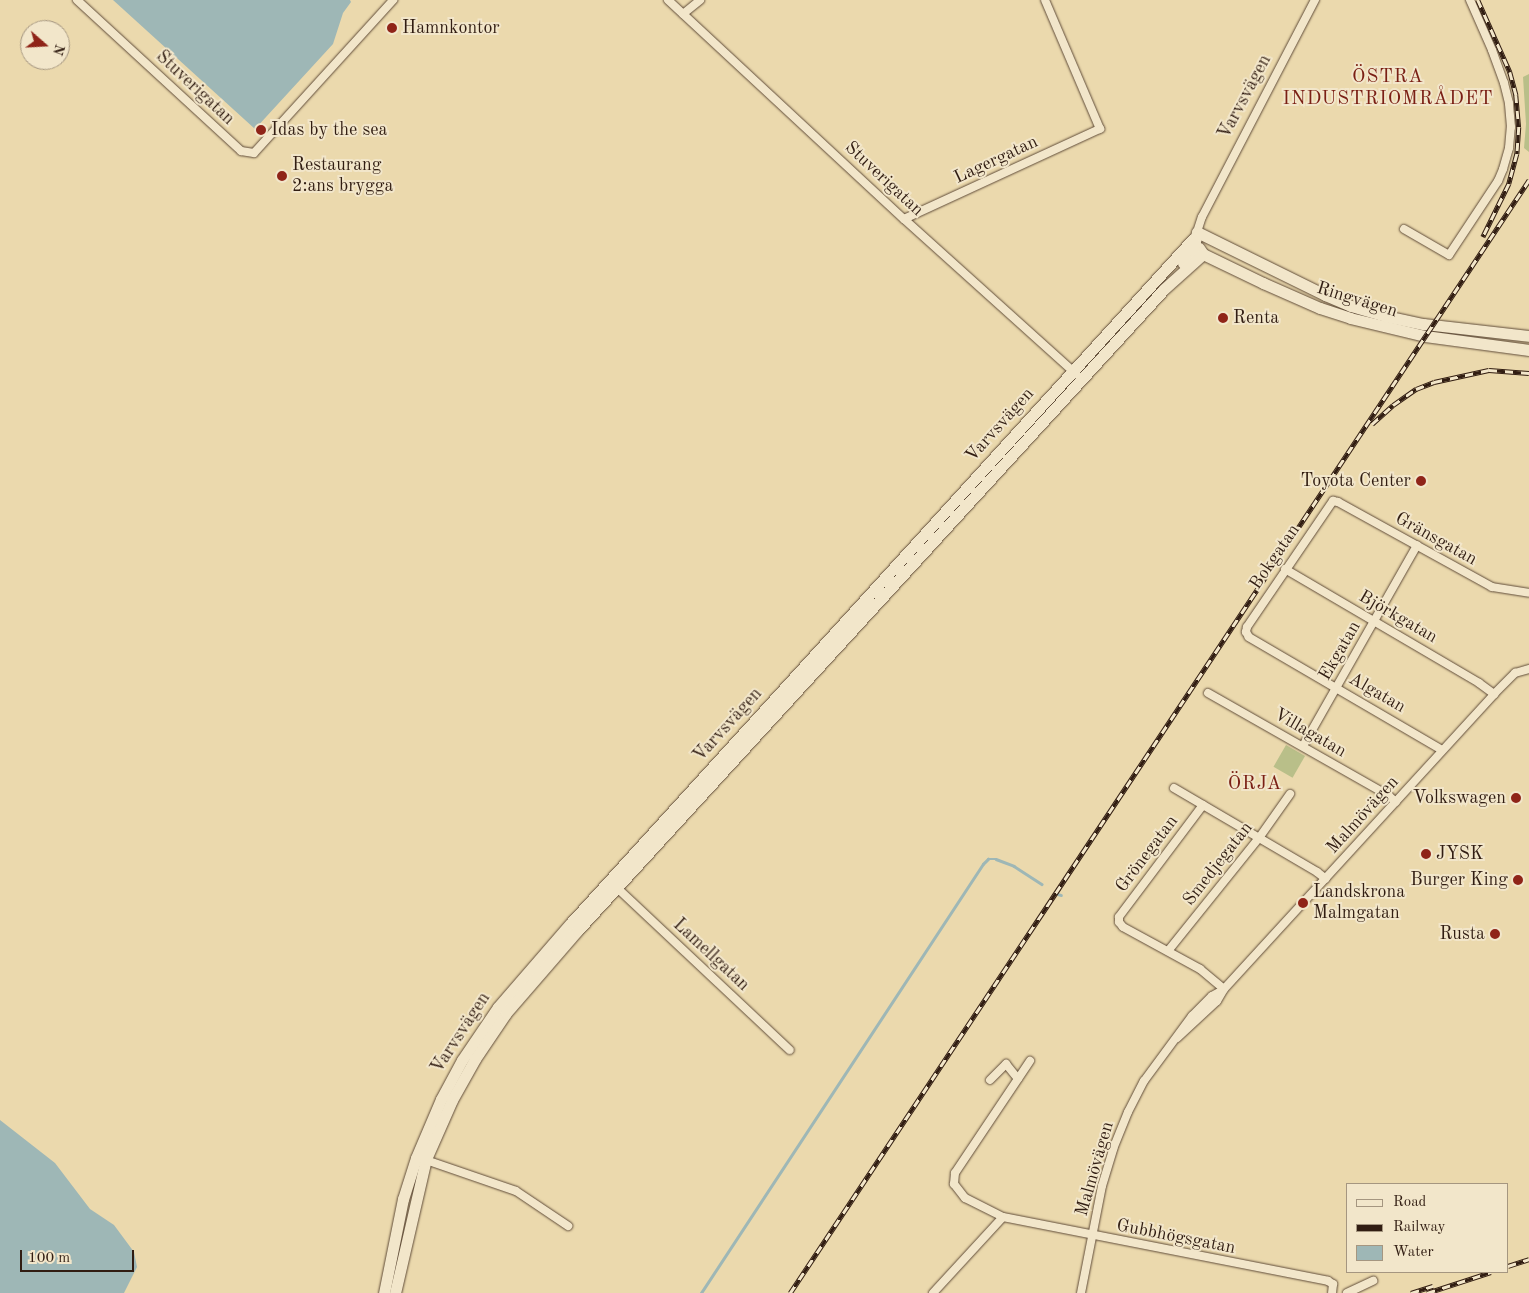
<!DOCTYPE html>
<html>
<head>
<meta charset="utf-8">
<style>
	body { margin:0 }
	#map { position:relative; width:1529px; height:1293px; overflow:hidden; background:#ebd9ad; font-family:"Old Standard TT",serif }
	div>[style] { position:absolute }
	.green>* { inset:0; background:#b9bf89; transform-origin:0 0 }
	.water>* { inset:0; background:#9eb7b6 }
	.stream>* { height:2.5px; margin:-1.25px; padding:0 1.25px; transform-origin:1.25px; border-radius:1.25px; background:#9eb7b6 }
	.roads { filter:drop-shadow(0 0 1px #604c39) drop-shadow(0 0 1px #604c39) }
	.street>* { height:8px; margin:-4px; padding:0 4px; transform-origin:4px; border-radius:4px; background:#f2e6ca }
	.secondary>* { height:11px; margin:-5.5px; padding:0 5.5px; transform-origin:5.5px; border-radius:5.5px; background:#f2e6ca }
	.rail>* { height:4.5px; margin-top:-2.25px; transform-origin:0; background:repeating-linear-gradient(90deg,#f2e6ca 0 8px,#311d12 0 16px); box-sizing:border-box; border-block:1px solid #311d12 }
	.dots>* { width:14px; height:14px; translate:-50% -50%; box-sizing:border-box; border:2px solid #f2e6ca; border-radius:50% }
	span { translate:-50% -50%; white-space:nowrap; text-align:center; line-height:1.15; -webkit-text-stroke:4px #f2e6ca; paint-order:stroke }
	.poi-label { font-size:18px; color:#311d12 }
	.left { translate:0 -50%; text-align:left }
	.right { translate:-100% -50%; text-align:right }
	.street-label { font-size:18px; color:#311d12 }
	.neighbourhood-label { font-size:19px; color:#7a1f14; letter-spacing:1px }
	.legend { position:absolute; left:1346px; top:1183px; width:162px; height:90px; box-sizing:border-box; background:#f2e6ca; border:1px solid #a59680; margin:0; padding:6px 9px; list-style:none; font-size:15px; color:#311d12 }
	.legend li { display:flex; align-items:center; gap:10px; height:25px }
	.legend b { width:25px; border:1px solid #a59680 }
	.north { position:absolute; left:20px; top:20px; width:50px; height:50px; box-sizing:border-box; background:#f2e6ca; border:1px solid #a59680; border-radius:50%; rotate:109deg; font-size:14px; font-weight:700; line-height:20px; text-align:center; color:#311d12 }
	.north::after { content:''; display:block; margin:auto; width:18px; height:22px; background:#8f2418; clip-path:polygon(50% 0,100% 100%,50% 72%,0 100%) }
	.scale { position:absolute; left:20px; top:1250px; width:114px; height:22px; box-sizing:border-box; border:2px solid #311d12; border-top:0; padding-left:6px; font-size:15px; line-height:18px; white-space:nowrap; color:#311d12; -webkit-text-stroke:4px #f2e6ca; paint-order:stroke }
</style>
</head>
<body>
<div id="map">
	<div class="green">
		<i style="clip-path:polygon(1529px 74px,1529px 152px,1524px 148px,1526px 124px,1523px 77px)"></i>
		<i style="left:1286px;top:745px;width:22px;height:25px;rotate:30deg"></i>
	</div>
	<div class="water">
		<i style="clip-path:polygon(113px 0,350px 0,351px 2px,343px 13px,333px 44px,255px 129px)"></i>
		<i style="clip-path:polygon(0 1120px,55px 1163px,90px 1209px,114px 1225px,134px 1252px,137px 1267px,124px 1293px,0 1293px)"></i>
	</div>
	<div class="stream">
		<i style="left:1058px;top:894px;width:3px;rotate:18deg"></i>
		<i style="left:701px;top:1293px;width:513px;rotate:-56.68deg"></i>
		<i style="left:983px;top:864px;width:7px;rotate:-45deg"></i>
		<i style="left:988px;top:859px;width:8px"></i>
		<i style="left:996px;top:859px;width:19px;rotate:21deg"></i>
		<i style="left:1014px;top:866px;width:33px;rotate:33deg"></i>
	</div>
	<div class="roads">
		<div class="street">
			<i style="left:77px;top:0;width:223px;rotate:42.6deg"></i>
			<i style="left:241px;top:151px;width:13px;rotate:9deg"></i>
			<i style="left:254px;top:153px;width:207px;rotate:-47.7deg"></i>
			<i style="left:668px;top:0;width:322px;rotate:42.9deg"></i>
			<i style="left:904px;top:219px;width:232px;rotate:42deg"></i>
			<i style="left:683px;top:14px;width:22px;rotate:-39deg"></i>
			<i style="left:904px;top:219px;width:216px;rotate:-24.7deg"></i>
			<i style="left:1100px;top:129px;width:140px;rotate:-113.1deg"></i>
			<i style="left:1404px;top:229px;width:52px;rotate:30deg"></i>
			<i style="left:1449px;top:255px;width:89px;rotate:-56.5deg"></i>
			<i style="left:1498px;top:181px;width:13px;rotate:-67deg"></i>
			<i style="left:1503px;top:169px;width:22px;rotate:-74deg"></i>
			<i style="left:1509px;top:148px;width:21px;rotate:-85deg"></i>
			<i style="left:1511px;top:127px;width:24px;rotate:-95deg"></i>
			<i style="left:1509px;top:103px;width:21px;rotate:-104deg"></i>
			<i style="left:1504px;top:83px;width:35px;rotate:-110deg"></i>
			<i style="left:1492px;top:50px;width:55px;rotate:-113.7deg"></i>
			<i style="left:1197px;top:232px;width:16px;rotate:-72deg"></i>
			<i style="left:1202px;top:217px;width:245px;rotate:-62.5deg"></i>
			<i style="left:1285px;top:569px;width:225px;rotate:30.4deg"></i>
			<i style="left:1479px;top:683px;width:19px;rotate:36deg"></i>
			<i style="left:1208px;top:693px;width:208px;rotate:29.6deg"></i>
			<i style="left:1389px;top:796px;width:9px;rotate:41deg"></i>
			<i style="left:1303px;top:746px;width:231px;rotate:-60.4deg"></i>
			<i style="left:1442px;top:750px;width:224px;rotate:-149.7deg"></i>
			<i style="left:1249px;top:637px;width:6px;rotate:-121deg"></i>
			<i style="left:1246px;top:632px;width:5px;rotate:-79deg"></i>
			<i style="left:1247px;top:627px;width:153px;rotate:-55.7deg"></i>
			<i style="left:1333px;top:501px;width:5px;rotate:11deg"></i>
			<i style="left:1338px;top:502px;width:176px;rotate:28.9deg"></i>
			<i style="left:1492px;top:587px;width:37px;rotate:9deg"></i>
			<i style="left:1174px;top:788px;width:166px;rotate:30.4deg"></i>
			<i style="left:1317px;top:872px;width:11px;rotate:38deg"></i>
			<i style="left:1203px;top:805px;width:140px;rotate:126.9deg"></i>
			<i style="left:1119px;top:917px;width:5px;rotate:90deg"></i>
			<i style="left:1119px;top:922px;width:6px;rotate:51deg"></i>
			<i style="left:1123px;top:927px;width:88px;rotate:28.6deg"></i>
			<i style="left:1200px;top:969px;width:31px;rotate:40deg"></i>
			<i style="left:614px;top:885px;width:241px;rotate:43.2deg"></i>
			<i style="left:1168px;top:951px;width:145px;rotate:-51.2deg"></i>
			<i style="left:1259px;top:838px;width:54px;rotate:-54.8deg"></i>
			<i style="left:1177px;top:1038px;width:54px;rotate:-42.8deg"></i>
			<i style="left:1217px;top:1001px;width:14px;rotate:-60deg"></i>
			<i style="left:1224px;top:989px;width:400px;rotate:-47.5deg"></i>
			<i style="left:1494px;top:694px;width:30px;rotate:-45deg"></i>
			<i style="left:1515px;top:673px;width:15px;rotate:-16deg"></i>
			<i style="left:990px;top:1080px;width:23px;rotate:-45deg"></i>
			<i style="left:1006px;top:1064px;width:19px;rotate:51deg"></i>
			<i style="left:423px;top:1159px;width:98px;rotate:19deg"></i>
			<i style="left:516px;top:1191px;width:63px;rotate:33.9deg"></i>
			<i style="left:1003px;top:1217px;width:42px;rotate:-153.4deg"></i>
			<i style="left:965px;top:1198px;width:18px;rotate:-128deg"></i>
			<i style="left:954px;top:1184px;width:11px;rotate:-85deg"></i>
			<i style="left:955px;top:1173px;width:135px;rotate:-56.2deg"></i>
			<i style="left:933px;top:1293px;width:103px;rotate:-47.4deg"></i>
			<i style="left:1003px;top:1217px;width:331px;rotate:11.1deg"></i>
			<i style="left:1328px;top:1281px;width:6px;rotate:31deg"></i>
			<i style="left:1333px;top:1284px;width:9px;rotate:96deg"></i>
			<i style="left:1081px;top:1293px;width:109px;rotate:-78.9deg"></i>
			<i style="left:1102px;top:1186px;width:39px;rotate:-73deg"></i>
			<i style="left:1113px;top:1149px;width:40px;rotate:-68deg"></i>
			<i style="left:1128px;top:1112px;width:35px;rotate:-63deg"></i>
			<i style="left:1144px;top:1081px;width:81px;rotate:-53.6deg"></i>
			<i style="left:1192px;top:1016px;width:28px;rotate:-45deg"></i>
			<i style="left:1212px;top:996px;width:13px;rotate:-29deg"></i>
			<i style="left:1347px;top:1293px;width:29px;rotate:-25deg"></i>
		</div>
		<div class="secondary">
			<i style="left:1199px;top:248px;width:7px;rotate:56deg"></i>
			<i style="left:1203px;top:254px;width:67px;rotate:25.8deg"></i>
			<i style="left:1263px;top:283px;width:62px;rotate:23.7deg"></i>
			<i style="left:1320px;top:308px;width:32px;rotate:18deg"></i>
			<i style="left:1350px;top:318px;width:77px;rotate:13.5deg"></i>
			<i style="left:1425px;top:336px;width:105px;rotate:7.7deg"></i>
			<i style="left:1183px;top:263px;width:16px;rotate:-50deg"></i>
			<i style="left:1193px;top:251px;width:19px;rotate:-78deg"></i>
			<i style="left:1197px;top:232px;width:143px;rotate:26.2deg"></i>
			<i style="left:1325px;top:295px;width:28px;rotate:23deg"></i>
			<i style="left:1351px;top:306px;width:35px;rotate:16deg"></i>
			<i style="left:1385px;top:316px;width:40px;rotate:12deg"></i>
			<i style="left:1424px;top:324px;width:106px;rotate:6.5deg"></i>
			<i style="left:384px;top:1293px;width:96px;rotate:-78.6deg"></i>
			<i style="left:403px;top:1199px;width:43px;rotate:-72.4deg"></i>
			<i style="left:416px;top:1158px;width:64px;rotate:-67deg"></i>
			<i style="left:441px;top:1099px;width:44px;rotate:-61.7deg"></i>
			<i style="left:462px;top:1060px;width:64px;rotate:-55.8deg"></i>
			<i style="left:498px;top:1007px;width:110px;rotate:-49.1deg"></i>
			<i style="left:570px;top:924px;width:927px;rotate:-47.71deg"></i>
			<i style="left:395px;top:1293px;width:138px;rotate:-77deg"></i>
			<i style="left:426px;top:1159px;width:64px;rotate:-66.2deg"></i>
			<i style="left:452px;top:1100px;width:47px;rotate:-60.7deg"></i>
			<i style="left:475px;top:1059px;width:55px;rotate:-56deg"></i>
			<i style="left:506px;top:1013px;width:108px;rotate:-49.1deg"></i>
			<i style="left:577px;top:931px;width:870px;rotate:-47.56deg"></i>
			<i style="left:1164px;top:289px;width:52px;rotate:-41.9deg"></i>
		</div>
	</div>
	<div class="rail">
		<i style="left:1478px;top:0;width:79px;rotate:66deg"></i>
		<i style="left:1510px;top:72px;width:24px;rotate:75deg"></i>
		<i style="left:1516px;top:95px;width:32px;rotate:85deg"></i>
		<i style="left:1519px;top:127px;width:27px;rotate:94deg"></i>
		<i style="left:1517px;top:154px;width:31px;rotate:105deg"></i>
		<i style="left:1509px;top:184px;width:59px;rotate:116.1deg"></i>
		<i style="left:1372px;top:424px;width:28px;rotate:-42deg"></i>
		<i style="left:1393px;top:405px;width:28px;rotate:-35deg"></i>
		<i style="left:1416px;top:389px;width:19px;rotate:-21deg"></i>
		<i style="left:1434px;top:382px;width:56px;rotate:-12.3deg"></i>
		<i style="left:1489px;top:370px;width:40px;rotate:4.3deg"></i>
		<i style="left:1508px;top:1266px;width:22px;rotate:-18deg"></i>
		<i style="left:790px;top:1293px;width:1336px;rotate:-56.42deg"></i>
		<i style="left:1411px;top:1293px;width:23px;rotate:-18deg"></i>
		<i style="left:1427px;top:1293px;width:67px;rotate:-18.2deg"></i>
	</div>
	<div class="dots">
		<i style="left:392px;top:28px;background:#8f2418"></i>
		<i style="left:261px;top:130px;background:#8f2418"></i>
		<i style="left:282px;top:176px;background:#8f2418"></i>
		<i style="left:1223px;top:318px;background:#8f2418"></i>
		<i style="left:1421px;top:481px;background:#8f2418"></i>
		<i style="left:1516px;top:798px;background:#8f2418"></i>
		<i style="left:1426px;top:854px;background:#8f2418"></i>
		<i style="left:1518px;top:880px;background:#8f2418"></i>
		<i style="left:1303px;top:903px;background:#8f2418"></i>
		<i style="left:1495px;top:934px;background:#8f2418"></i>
	</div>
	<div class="poi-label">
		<span class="left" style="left:402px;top:28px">Hamnkontor</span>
		<span class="left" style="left:271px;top:130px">Idas by the sea</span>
		<span class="left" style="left:292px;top:176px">Restaurang<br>2:ans brygga</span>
		<span class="left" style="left:1233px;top:318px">Renta</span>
		<span class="right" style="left:1411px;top:481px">Toyota Center</span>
		<span class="right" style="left:1506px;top:798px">Volkswagen</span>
		<span class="left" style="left:1436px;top:854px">JYSK</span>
		<span class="right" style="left:1508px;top:880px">Burger King</span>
		<span class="left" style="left:1313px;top:903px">Landskrona<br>Malmgatan</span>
		<span class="right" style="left:1485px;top:934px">Rusta</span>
	</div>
	<div class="street-label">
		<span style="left:195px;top:88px;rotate:43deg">Stuverigatan</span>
		<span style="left:1245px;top:97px;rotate:-62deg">Varvsvägen</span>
		<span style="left:996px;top:160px;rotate:-25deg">Lagergatan</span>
		<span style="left:884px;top:179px;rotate:43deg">Stuverigatan</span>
		<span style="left:1357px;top:300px;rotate:17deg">Ringvägen</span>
		<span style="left:1000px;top:425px;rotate:-48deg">Varvsvägen</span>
		<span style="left:1436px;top:539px;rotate:29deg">Gränsgatan</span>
		<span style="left:1275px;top:557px;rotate:-56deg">Bokgatan</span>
		<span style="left:1398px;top:617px;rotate:30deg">Björkgatan</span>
		<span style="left:1340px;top:651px;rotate:-60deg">Ekgatan</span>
		<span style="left:1377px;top:693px;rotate:30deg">Algatan</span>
		<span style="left:728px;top:725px;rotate:-48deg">Varvsvägen</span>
		<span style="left:1310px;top:733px;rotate:30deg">Villagatan</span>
		<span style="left:1363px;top:815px;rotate:-48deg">Malmövägen</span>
		<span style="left:1147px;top:854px;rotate:-53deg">Grönegatan</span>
		<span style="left:1218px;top:864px;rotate:-52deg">Smedjegatan</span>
		<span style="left:711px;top:955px;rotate:43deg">Lamellgatan</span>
		<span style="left:461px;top:1033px;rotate:-57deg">Varvsvägen</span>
		<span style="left:1095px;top:1169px;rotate:-74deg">Malmövägen</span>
		<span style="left:1176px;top:1237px;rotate:11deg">Gubbhögsgatan</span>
	</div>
	<div class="neighbourhood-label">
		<span style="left:1388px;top:89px">ÖSTRA<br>INDUSTRIOMRÅDET</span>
		<span style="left:1255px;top:785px">ÖRJA</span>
	</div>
	<ul class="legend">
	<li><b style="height:6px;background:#f2e6ca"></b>Road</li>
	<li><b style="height:6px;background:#311d12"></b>Railway</li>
	<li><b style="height:14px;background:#9eb7b6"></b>Water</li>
	</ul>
	<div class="north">N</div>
	<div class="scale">100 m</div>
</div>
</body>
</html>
